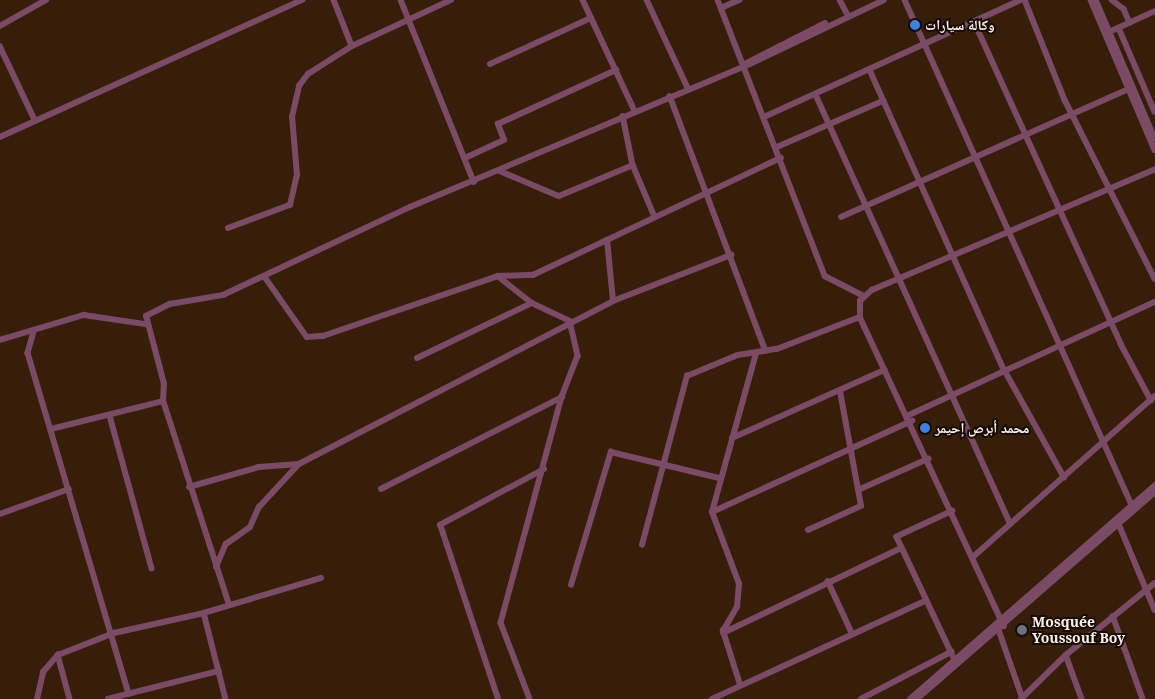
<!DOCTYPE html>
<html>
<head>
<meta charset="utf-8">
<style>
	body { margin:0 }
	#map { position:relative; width:1155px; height:699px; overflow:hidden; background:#371e0a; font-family:"Noto Serif","Noto Naskh Arabic",serif }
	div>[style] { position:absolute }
	.street>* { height:5.5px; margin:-2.75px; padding:0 2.75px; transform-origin:2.75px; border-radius:2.75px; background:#7b4a65 }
	.dots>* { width:14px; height:14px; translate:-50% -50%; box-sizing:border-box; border:2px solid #160b04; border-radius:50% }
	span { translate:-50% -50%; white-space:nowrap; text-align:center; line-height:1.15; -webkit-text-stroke:4px #160b04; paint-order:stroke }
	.poi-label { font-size:14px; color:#fef0e6; font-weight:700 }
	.left { translate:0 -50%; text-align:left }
</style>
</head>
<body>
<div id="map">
	<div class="street">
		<i style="left:334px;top:0;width:49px;rotate:68.6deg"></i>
		<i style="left:352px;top:46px;width:109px;rotate:-24.9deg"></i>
		<i style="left:401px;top:0;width:196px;rotate:68.1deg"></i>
		<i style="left:583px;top:0;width:123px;rotate:64.9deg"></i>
		<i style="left:647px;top:0;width:97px;rotate:65deg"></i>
		<i style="left:718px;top:0;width:296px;rotate:68.8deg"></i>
		<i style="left:825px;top:276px;width:44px;rotate:27.1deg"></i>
		<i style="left:840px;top:0;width:15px;rotate:62deg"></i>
		<i style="left:905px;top:0;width:554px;rotate:65.8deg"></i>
		<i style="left:1025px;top:0;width:108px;rotate:68.2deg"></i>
		<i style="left:1065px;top:100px;width:200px;rotate:63.3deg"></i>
		<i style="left:1091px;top:0;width:163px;rotate:66.9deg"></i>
		<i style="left:1096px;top:0;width:150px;rotate:66.9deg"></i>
		<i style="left:1112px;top:0;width:15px;rotate:37deg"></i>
		<i style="left:1124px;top:9px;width:15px;rotate:67deg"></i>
		<i style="left:721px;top:8px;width:20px;rotate:-24deg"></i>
		<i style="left:974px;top:21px;width:355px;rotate:65.5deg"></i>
		<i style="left:1121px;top:344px;width:64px;rotate:61.8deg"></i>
		<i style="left:0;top:26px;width:53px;rotate:-29.5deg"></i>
		<i style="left:1119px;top:28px;width:91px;rotate:66.8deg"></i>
		<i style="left:1109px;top:32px;width:51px;rotate:-24.5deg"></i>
		<i style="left:0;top:46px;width:82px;rotate:64.7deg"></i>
		<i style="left:490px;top:64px;width:111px;rotate:-24.5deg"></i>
		<i style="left:743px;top:65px;width:92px;rotate:-27.1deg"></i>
		<i style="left:870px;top:70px;width:328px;rotate:65.9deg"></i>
		<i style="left:1004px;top:369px;width:124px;rotate:60.9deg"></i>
		<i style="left:816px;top:95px;width:471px;rotate:65.6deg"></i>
		<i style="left:670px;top:96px;width:272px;rotate:69.4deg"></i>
		<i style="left:623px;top:116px;width:50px;rotate:78.5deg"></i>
		<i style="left:633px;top:165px;width:56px;rotate:67.1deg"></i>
		<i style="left:764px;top:117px;width:282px;rotate:-24.5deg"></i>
		<i style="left:0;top:137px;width:332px;rotate:-24.4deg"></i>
		<i style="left:777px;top:147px;width:116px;rotate:-23.5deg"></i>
		<i style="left:465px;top:158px;width:43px;rotate:-24.8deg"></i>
		<i style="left:504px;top:140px;width:17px;rotate:-111deg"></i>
		<i style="left:498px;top:124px;width:130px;rotate:-24.6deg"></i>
		<i style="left:500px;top:171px;width:64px;rotate:23deg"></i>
		<i style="left:559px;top:196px;width:80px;rotate:-22.7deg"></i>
		<i style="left:841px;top:217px;width:315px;rotate:-24deg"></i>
		<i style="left:228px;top:228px;width:66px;rotate:-20.4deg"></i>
		<i style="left:290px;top:205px;width:31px;rotate:-77deg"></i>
		<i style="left:297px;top:175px;width:58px;rotate:-94.9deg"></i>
		<i style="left:292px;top:117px;width:32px;rotate:-77deg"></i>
		<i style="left:299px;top:86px;width:15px;rotate:-53deg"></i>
		<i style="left:308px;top:74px;width:52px;rotate:-32.5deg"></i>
		<i style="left:498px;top:276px;width:43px;rotate:38.5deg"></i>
		<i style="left:532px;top:303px;width:42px;rotate:25.3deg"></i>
		<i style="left:570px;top:321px;width:36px;rotate:77deg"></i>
		<i style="left:578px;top:356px;width:44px;rotate:111.3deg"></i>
		<i style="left:562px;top:397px;width:234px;rotate:105.1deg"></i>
		<i style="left:501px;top:623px;width:81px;rotate:69.1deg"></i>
		<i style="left:265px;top:277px;width:73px;rotate:55deg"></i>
		<i style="left:307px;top:337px;width:16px;rotate:-4deg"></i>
		<i style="left:323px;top:336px;width:185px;rotate:-18.9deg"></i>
		<i style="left:498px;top:276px;width:35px;rotate:-2deg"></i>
		<i style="left:533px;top:275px;width:274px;rotate:-25.3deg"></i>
		<i style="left:613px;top:301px;width:127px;rotate:-21.3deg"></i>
		<i style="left:860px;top:317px;width:16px;rotate:-90deg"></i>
		<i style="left:860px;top:301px;width:16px;rotate:-43deg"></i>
		<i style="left:872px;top:290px;width:308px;rotate:-23.1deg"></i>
		<i style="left:34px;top:332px;width:22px;rotate:106deg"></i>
		<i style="left:28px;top:353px;width:355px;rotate:73.5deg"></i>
		<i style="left:0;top:340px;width:88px;rotate:-16.6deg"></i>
		<i style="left:84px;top:315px;width:62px;rotate:8.4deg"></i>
		<i style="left:417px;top:358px;width:127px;rotate:-25.6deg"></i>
		<i style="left:909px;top:415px;width:271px;rotate:-24.7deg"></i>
		<i style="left:110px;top:416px;width:158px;rotate:74.6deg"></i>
		<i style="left:51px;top:429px;width:115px;rotate:-14deg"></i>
		<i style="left:732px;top:438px;width:167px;rotate:-24deg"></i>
		<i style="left:189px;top:487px;width:73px;rotate:-15.9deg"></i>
		<i style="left:259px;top:467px;width:40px;rotate:-4.3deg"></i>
		<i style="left:299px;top:464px;width:354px;rotate:-27.4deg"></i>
		<i style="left:613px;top:301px;width:61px;rotate:-95.6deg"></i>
		<i style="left:381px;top:489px;width:203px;rotate:-26.9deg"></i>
		<i style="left:858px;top:490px;width:77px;rotate:-23.9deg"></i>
		<i style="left:953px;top:511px;width:62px;rotate:155.1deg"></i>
		<i style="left:897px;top:537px;width:134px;rotate:64.8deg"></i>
		<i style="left:712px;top:512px;width:220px;rotate:-24.5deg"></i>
		<i style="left:0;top:514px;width:73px;rotate:-19.9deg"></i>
		<i style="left:1119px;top:524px;width:93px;rotate:67.3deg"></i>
		<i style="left:808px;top:530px;width:58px;rotate:-24.4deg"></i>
		<i style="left:861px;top:506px;width:116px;rotate:-100.4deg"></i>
		<i style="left:642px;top:545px;width:175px;rotate:-75.1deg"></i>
		<i style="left:687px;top:376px;width:55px;rotate:-22.4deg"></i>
		<i style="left:738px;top:355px;width:39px;rotate:-9deg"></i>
		<i style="left:777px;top:349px;width:89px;rotate:-21.1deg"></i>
		<i style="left:860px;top:317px;width:341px;rotate:65deg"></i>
		<i style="left:973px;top:557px;width:243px;rotate:-41.5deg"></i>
		<i style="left:216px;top:567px;width:25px;rotate:-67deg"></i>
		<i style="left:226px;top:544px;width:29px;rotate:-35deg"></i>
		<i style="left:250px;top:527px;width:22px;rotate:-66deg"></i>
		<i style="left:259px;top:507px;width:57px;rotate:-47.1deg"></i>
		<i style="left:828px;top:581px;width:57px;rotate:65.2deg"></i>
		<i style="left:571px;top:585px;width:139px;rotate:-73.3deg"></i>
		<i style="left:611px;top:452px;width:111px;rotate:13.5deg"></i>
		<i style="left:229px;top:605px;width:214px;rotate:-107.9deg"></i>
		<i style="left:163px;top:401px;width:17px;rotate:-87deg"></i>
		<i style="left:164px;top:384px;width:70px;rotate:-104.8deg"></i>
		<i style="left:146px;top:316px;width:27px;rotate:-27deg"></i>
		<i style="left:170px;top:304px;width:54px;rotate:-9.6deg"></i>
		<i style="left:223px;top:295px;width:207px;rotate:-25.2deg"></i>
		<i style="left:410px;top:207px;width:369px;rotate:-22.8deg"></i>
		<i style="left:750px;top:64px;width:148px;rotate:-25.5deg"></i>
		<i style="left:204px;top:613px;width:89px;rotate:75.7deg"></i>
		<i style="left:1113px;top:616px;width:88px;rotate:70.1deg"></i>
		<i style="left:999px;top:630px;width:73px;rotate:70.8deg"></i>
		<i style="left:723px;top:633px;width:197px;rotate:-25.5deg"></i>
		<i style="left:58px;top:655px;width:46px;rotate:74.7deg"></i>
		<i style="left:1066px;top:655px;width:47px;rotate:70deg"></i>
		<i style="left:740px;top:685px;width:57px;rotate:-107.5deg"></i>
		<i style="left:723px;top:631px;width:28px;rotate:-60deg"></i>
		<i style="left:737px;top:607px;width:23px;rotate:-85deg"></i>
		<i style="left:739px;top:584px;width:77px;rotate:-110.6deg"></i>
		<i style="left:712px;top:512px;width:165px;rotate:-74.5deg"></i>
		<i style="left:37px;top:699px;width:28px;rotate:-77deg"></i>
		<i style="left:43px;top:672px;width:23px;rotate:-49deg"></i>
		<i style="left:58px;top:655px;width:60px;rotate:-21.4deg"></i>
		<i style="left:114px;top:633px;width:92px;rotate:-12.5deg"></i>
		<i style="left:204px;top:613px;width:122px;rotate:-16.7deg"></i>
		<i style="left:108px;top:699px;width:114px;rotate:-14.2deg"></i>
		<i style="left:498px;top:699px;width:183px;rotate:-108.4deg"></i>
		<i style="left:440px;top:525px;width:118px;rotate:-28.3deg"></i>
		<i style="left:712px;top:699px;width:234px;rotate:-24.7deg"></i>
		<i style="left:861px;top:699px;width:102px;rotate:-27.6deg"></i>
		<i style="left:910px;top:699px;width:325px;rotate:-41.1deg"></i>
		<i style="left:917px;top:699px;width:315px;rotate:-41deg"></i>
		<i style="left:1021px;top:699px;width:63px;rotate:-44.4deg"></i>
		<i style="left:1066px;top:655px;width:114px;rotate:-39deg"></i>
	</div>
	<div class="dots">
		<i style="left:915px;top:25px;background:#3f7fe0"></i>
		<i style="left:925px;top:428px;background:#3f7fe0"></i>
		<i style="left:1022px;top:630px;background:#6b7280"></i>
	</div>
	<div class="poi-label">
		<span class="left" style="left:925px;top:25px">وكالة سيارات</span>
		<span class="left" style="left:935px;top:428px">محمد أبرص إحيمر</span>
		<span class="left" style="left:1032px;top:630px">Mosquée<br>Youssouf Boy</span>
	</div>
</div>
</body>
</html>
